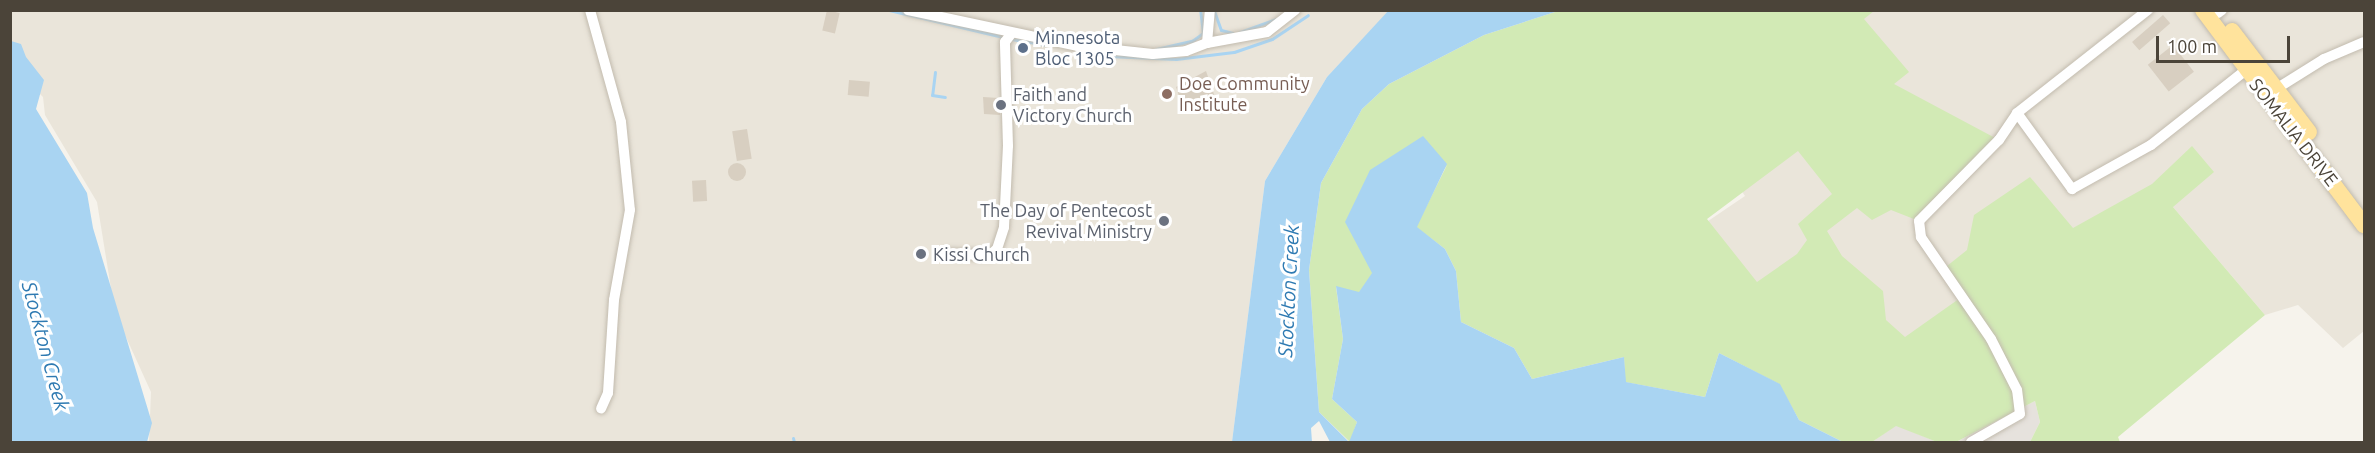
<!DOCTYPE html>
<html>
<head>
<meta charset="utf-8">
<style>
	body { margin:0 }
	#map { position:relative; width:2375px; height:453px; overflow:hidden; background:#f6f3ec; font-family:Ubuntu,sans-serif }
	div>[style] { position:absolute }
	.residential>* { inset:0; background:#eae5da }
	.industrial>* { inset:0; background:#e6e2dd }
	.green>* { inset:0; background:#d2eab5 }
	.water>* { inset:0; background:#a9d4f2 }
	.stream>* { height:3px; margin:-1.5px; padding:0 1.5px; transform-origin:1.5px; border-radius:1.5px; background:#a9d4f2 }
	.building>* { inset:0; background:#d8cfc1; transform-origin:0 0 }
	.round { border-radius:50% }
	.roads { filter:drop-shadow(0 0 2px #c2bbae) drop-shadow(0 0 2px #c2bbae) }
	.minor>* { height:10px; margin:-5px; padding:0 5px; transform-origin:5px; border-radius:5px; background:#fff }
	.primary>* { height:16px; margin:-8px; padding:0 8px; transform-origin:8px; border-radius:8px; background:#ffe39c }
	.dots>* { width:16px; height:16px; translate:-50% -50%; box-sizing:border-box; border:3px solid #fff; border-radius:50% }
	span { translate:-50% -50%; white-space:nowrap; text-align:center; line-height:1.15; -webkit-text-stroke:6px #fff; paint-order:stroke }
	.service-label { font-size:18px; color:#4e5e75 }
	.left { translate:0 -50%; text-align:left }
	.education-label { font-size:18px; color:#785e54 }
	.worship-label { font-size:18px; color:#5b616d }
	.right { translate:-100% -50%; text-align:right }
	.street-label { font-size:18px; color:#4b4439 }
	.water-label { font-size:20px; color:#2e7ab2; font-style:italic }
	.frame { position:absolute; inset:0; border:12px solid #4b4439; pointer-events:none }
	.scale { position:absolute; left:2156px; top:36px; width:134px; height:27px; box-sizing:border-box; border:3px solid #4b4439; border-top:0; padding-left:8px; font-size:18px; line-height:21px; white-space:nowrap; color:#4b4439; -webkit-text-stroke:4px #fff; paint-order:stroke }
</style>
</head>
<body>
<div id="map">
	<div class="residential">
		<i style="clip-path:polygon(10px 11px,1389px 11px,1327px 77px,1265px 181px,1232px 442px,149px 442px,151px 392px,115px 313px,97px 202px,45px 115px,43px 97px,11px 66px)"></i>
		<i style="clip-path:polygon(1768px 11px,2364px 11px,2364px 331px,2343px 348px,2298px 305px,2265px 315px,2173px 207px,1991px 339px,1798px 344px,1686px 236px,1745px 196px,1697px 124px)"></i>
	</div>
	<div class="industrial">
		<i style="clip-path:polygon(2035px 401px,2040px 422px,2030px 442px,1956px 442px)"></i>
		<i style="clip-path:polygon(1896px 425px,1937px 442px,1872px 442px)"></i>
	</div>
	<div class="green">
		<i style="clip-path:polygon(evenodd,1558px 11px,1874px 11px,1864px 19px,1909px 72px,1894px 84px,1999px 140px,1919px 221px,1891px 210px,1872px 220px,1857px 208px,1827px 231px,1842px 256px,1883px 291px,1886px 320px,1905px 337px,1963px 296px,1942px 270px,1967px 250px,1974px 215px,2030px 177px,2073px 228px,2152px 184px,2192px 146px,2214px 172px,2173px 207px,2265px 315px,2118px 437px,2120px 442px,2030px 442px,2040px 422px,2035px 401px,1956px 442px,1937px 442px,1896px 426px,1872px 442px,1843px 442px,1799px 420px,1779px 384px,1719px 353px,1705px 397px,1625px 382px,1624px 357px,1532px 379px,1514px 348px,1461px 322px,1456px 271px,1445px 249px,1416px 227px,1447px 165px,1359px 293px,1336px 287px,1343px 339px,1332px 399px,1357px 422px,1350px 442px,1319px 412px,1309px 270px,1321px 183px,1362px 109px,1389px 84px,1484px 35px,1558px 11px,1798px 151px,1832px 194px,1798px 224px,1807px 240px,1797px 254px,1757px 282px,1707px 219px,1798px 151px)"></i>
	</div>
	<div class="water">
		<i style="clip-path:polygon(1389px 10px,1558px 11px,1484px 35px,1389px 84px,1362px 109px,1321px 183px,1309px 270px,1319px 412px,1349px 442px,1357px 422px,1332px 399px,1343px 339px,1336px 286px,1359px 292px,1372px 273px,1345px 222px,1370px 170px,1423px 136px,1447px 164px,1417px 227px,1445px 249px,1456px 271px,1461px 322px,1514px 348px,1532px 379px,1624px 357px,1626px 382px,1705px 397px,1719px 353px,1780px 384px,1799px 420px,1843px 442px,1330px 442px,1319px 421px,1311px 428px,1312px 442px,1232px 442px,1265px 181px,1327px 77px)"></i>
		<i style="clip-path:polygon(11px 41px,21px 44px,26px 57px,44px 80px,36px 109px,87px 193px,93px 228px,152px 423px,147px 442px,11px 442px)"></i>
	</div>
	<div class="stream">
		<i style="left:889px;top:10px;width:117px;rotate:13.3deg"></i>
		<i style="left:1214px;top:11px;width:20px;rotate:70deg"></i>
		<i style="left:1221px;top:30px;width:12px;rotate:14deg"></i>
		<i style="left:1240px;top:32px;width:38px;rotate:-20deg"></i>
		<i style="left:1058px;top:37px;width:38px;rotate:9deg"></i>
		<i style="left:1011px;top:39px;width:38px;rotate:9deg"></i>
		<i style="left:1156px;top:49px;width:37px;rotate:-13deg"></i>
		<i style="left:1192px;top:41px;width:14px;rotate:-36deg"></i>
		<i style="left:1203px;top:33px;width:23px;rotate:-97deg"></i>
		<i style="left:1088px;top:52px;width:20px;rotate:11deg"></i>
		<i style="left:1109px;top:56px;width:67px;rotate:2.6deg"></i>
		<i style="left:1176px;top:59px;width:58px;rotate:-6.9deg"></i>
		<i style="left:1234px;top:52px;width:40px;rotate:-18.9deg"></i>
		<i style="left:1272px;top:39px;width:43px;rotate:-33.7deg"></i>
		<i style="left:935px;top:72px;width:23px;rotate:97deg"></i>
		<i style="left:932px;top:95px;width:13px;rotate:9deg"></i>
		<i style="left:793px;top:438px;width:4px;rotate:76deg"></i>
	</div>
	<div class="building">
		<i style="left:827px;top:10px;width:13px;height:21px;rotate:13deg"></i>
		<i style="left:2163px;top:15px;width:11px;height:41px;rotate:49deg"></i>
		<i style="left:2173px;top:45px;width:34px;height:32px;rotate:52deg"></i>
		<i style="clip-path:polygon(1206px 71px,1216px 100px,1184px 111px,1176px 87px)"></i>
		<i style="left:849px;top:80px;width:21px;height:15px;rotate:5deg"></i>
		<i style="clip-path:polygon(983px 97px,999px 98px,1000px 115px,984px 114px)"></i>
		<i style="left:747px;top:129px;width:30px;height:15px;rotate:81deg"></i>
		<i class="round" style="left:728px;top:163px;width:18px;height:18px"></i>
		<i style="left:706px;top:180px;width:21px;height:14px;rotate:87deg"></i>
	</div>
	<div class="roads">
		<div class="minor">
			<i style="left:590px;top:10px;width:116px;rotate:74.5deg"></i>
			<i style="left:621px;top:122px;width:88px;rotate:84.2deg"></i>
			<i style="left:630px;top:210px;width:91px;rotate:100.1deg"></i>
			<i style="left:614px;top:300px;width:93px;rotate:93.7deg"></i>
			<i style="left:608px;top:393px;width:17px;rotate:114deg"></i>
			<i style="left:908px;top:10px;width:174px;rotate:12deg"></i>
			<i style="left:1078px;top:46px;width:75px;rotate:6.1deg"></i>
			<i style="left:1153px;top:54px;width:33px;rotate:-5deg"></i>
			<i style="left:1186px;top:51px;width:22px;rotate:-21deg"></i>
			<i style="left:1207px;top:43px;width:33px;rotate:-85deg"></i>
			<i style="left:2218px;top:13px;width:5px;rotate:-37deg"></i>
			<i style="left:1207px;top:43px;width:61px;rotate:-10.4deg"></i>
			<i style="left:1267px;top:32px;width:36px;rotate:-38deg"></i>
			<i style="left:2276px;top:89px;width:57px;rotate:-32deg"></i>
			<i style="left:2324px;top:59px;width:43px;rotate:-23deg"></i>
			<i style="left:2017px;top:113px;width:94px;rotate:54.1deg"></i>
			<i style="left:2072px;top:189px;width:90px;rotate:-29.1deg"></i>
			<i style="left:2151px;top:145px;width:121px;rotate:-38.3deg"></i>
			<i style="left:947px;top:254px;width:43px;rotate:1.3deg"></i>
			<i style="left:990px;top:255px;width:9px;rotate:-41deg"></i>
			<i style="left:997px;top:249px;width:23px;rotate:-72deg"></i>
			<i style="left:1004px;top:227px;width:81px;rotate:-87.2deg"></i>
			<i style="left:1008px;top:146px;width:104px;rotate:-91.7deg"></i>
			<i style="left:1005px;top:42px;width:10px;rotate:-53deg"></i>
			<i style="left:1971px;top:442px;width:56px;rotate:-29.7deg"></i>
			<i style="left:2020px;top:414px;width:24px;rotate:-97deg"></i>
			<i style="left:2017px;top:390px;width:57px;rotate:-117deg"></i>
			<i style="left:1991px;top:339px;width:124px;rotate:-124.5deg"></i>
			<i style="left:1921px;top:237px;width:16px;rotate:-97deg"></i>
			<i style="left:1919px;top:221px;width:114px;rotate:-45.4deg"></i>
			<i style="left:1999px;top:140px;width:32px;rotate:-56deg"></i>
			<i style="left:2017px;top:113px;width:167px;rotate:-38.2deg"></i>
		</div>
		<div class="primary">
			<i style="left:2203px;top:10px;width:269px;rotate:53.2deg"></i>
			<i style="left:2232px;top:31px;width:127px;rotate:52.7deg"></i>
		</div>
	</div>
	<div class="dots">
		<i style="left:1023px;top:48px;background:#5c6f8a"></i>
		<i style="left:1167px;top:94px;background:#8d6e63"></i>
		<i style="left:1001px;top:105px;background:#6b7280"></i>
		<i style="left:1164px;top:221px;background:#6b7280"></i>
		<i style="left:921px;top:254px;background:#6b7280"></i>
	</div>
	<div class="service-label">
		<span class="left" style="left:1035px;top:48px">Minnesota<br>Bloc 1305</span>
	</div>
	<div class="education-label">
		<span class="left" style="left:1179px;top:94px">Doe Community<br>Institute</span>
	</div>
	<div class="worship-label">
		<span class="left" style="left:1013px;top:105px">Faith and<br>Victory Church</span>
		<span class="right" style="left:1152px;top:221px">The Day of Pentecost<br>Revival Ministry</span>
		<span class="left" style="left:933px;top:254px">Kissi Church</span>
	</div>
	<div class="street-label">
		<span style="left:2294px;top:132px;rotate:52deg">SOMALIA DRIVE</span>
	</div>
	<div class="water-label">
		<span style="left:1288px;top:291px;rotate:-87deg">Stockton Creek</span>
		<span style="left:46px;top:346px;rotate:75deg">Stockton Creek</span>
	</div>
	<div class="frame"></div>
	<div class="scale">100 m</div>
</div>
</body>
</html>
